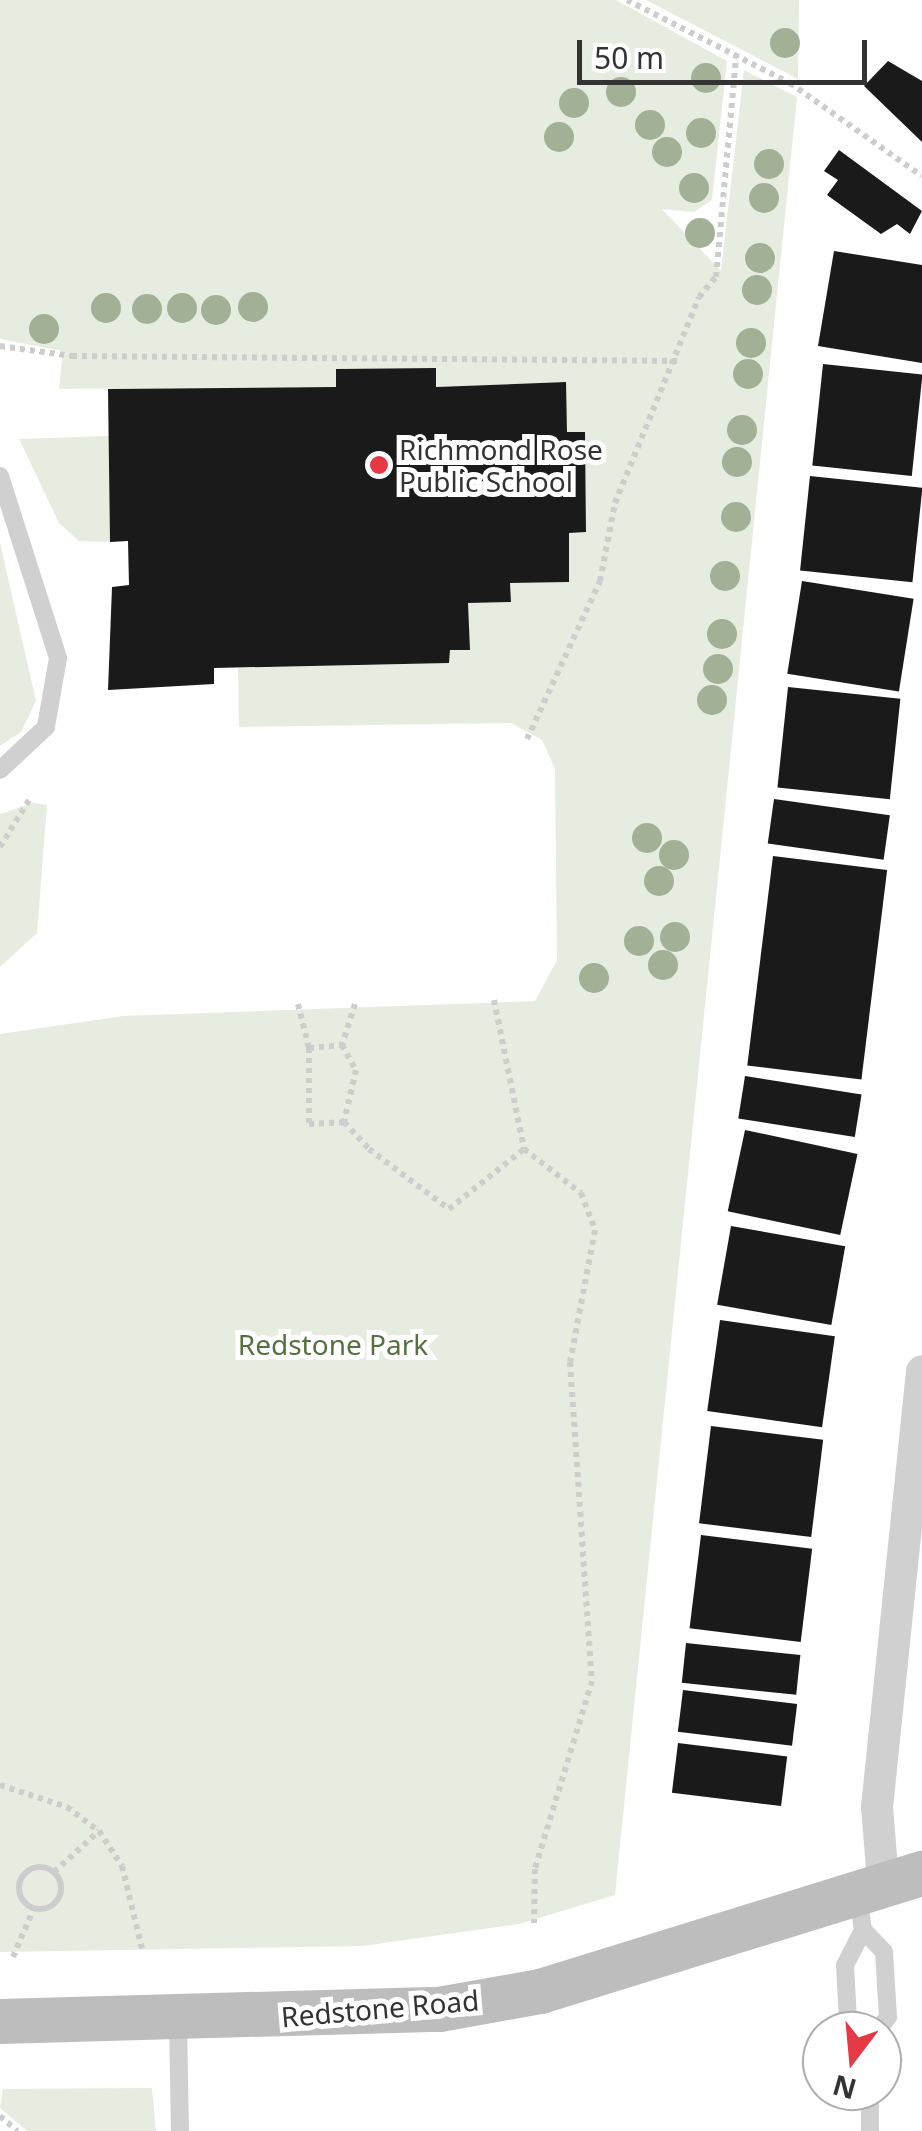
<!DOCTYPE html>
<html>
<head>
<meta charset="utf-8">
<style>
	body { margin:0 }
	#map { position:relative; width:922px; height:2131px; overflow:hidden; background:#fff; font-family:"Noto Sans",sans-serif }
	div>[style] { position:absolute }
	.green>* { inset:0; background:#e6ecdf }
	.building>* { inset:0; background:#1a1a1a; transform-origin:0 0 }
	.path>* { height:6px; margin-top:-3px; transform-origin:0; background:repeating-linear-gradient(90deg,#cdcdcd 0 5px,transparent 0 10px) }
	.path>.ring { margin:-3px; padding:0; box-sizing:content-box; background:none; border:6px solid #cdcdcd; border-radius:50% }
	.lane>* { height:18px; margin:-9px; padding:0 9px; transform-origin:9px; border-radius:9px; background:#d0d0d0 }
	.street>* { height:32px; margin:-16px; padding:0 16px; transform-origin:16px; border-radius:16px; background:#d0d0d0 }
	.secondary>* { height:45px; margin:-22.5px; padding:0 22.5px; transform-origin:22.5px; border-radius:22.5px; background:#bdbdbd }
	.trees>* { width:30px; height:30px; margin:-15px; border-radius:50%; background:#a2b095 }
	.dots>* { width:28px; height:28px; translate:-50% -50%; box-sizing:border-box; border:5px solid #fff; border-radius:50% }
	span { translate:-50% -50%; white-space:nowrap; text-align:center; line-height:1.15; -webkit-text-stroke:10px #fff; paint-order:stroke }
	.poi-label { font-size:28px; color:#333 }
	.left { translate:0 -50%; text-align:left }
	.park-label { font-size:28px; color:#56703f }
	.street-label { font-size:28px; color:#333 }
	.north { position:absolute; left:802px; top:2011px; width:100px; height:100px; box-sizing:border-box; background:#fff; border:2px solid #adadad; border-radius:50%; rotate:196deg; font-size:28px; font-weight:700; line-height:40px; text-align:center; color:#333 }
	.north::after { content:''; display:block; margin:auto; width:35px; height:45px; background:#e63946; clip-path:polygon(50% 0,100% 100%,50% 72%,0 100%) }
	.scale { position:absolute; left:577px; top:40px; width:290px; height:45px; box-sizing:border-box; border:5px solid #333; border-top:0; padding-left:12px; font-size:30px; line-height:35px; white-space:nowrap; color:#333; -webkit-text-stroke:8px #fff; paint-order:stroke }
</style>
</head>
<body>
<div id="map">
	<div class="green">
		<i style="clip-path:polygon(0 0,616px 0,727px 61px,712px 200px,694px 212px,662px 209px,721px 271px,744px 70px,797px 97px,615px 1895px,519px 1924px,362px 1946px,0 1952px,0 1034px,123px 1016px,535px 1001px,557px 960px,555px 769px,542px 740px,511px 723px,239px 727px,238px 668px,449px 663px,450px 650px,470px 650px,468px 603px,511px 602px,510px 583px,569px 582px,569px 533px,586px 532px,585px 433px,567px 432px,565px 382px,436px 387px,435px 368px,337px 369px,336px 387px,59px 389px,63px 351px,0 339px)"></i>
		<i style="clip-path:polygon(646px 0,799px 0,798px 79px)"></i>
		<i style="clip-path:polygon(109px 436px,110px 542px,79px 541px,59px 523px,19px 439px)"></i>
		<i style="clip-path:polygon(0 543px,36px 701px,21px 732px,0 746px)"></i>
		<i style="clip-path:polygon(33px 803px,47px 805px,37px 933px,0 967px,0 814px)"></i>
		<i style="clip-path:polygon(152px 2088px,156px 2131px,27px 2131px,0 2108px,3px 2089px)"></i>
	</div>
	<div class="building">
		<i style="clip-path:polygon(888px 61px,922px 81px,922px 142px,864px 86px)"></i>
		<i style="clip-path:polygon(839px 150px,922px 211px,910px 234px,897px 224px,881px 234px,827px 195px,838px 180px,824px 171px)"></i>
		<i style="clip-path:polygon(834px 251px,922px 265px,922px 363px,818px 346px)"></i>
		<i style="left:823px;top:364px;width:100px;height:102px;rotate:6deg"></i>
		<i style="clip-path:polygon(436px 368px,436px 387px,566px 382px,567px 432px,585px 432px,586px 532px,569px 533px,569px 582px,510px 583px,511px 602px,468px 603px,470px 650px,450px 650px,449px 663px,214px 668px,214px 684px,108px 690px,112px 587px,129px 585px,128px 541px,110px 542px,108px 389px,336px 387px,336px 369px)"></i>
		<i style="left:810px;top:476px;width:113px;height:95px;rotate:6deg"></i>
		<i style="left:802px;top:581px;width:113px;height:94px;rotate:9deg"></i>
		<i style="left:788px;top:687px;width:113px;height:101px;rotate:6deg"></i>
		<i style="left:774px;top:799px;width:117px;height:45px;rotate:8deg"></i>
		<i style="left:773px;top:856px;width:115px;height:211px;rotate:7deg"></i>
		<i style="left:745px;top:1076px;width:118px;height:43px;rotate:9deg"></i>
		<i style="left:745px;top:1130px;width:115px;height:83px;rotate:12deg"></i>
		<i style="left:731px;top:1226px;width:116px;height:80px;rotate:10deg"></i>
		<i style="left:720px;top:1320px;width:116px;height:92px;rotate:8deg"></i>
		<i style="left:711px;top:1426px;width:113px;height:98px;rotate:7deg"></i>
		<i style="left:701px;top:1535px;width:112px;height:94px;rotate:7deg"></i>
		<i style="left:686px;top:1643px;width:115px;height:40px;rotate:6deg"></i>
		<i style="left:683px;top:1690px;width:115px;height:42px;rotate:7deg"></i>
		<i style="left:678px;top:1743px;width:110px;height:50px;rotate:7deg"></i>
	</div>
	<div class="path">
		<i style="left:627px;top:0;width:183px;rotate:27deg"></i>
		<i style="left:790px;top:83px;width:161px;rotate:35.2deg"></i>
		<i style="left:0;top:346px;width:73px;rotate:7.9deg"></i>
		<i style="left:72px;top:356px;width:608px;rotate:0.47deg"></i>
		<i style="left:527px;top:739px;width:174px;rotate:-65.2deg"></i>
		<i style="left:600px;top:581px;width:79px;rotate:-79.1deg"></i>
		<i style="left:615px;top:503px;width:222px;rotate:-67.8deg"></i>
		<i style="left:699px;top:297px;width:26px;rotate:-50deg"></i>
		<i style="left:716px;top:277px;width:222px;rotate:-84.8deg"></i>
		<i style="left:0;top:847px;width:59px;rotate:-58.2deg"></i>
		<i style="left:494px;top:1000px;width:152px;rotate:78.6deg"></i>
		<i style="left:524px;top:1149px;width:72px;rotate:37.7deg"></i>
		<i style="left:581px;top:1193px;width:40px;rotate:69deg"></i>
		<i style="left:595px;top:1230px;width:134px;rotate:100.7deg"></i>
		<i style="left:570px;top:1362px;width:320px;rotate:86.1deg"></i>
		<i style="left:592px;top:1681px;width:196px;rotate:106.9deg"></i>
		<i style="left:535px;top:1869px;width:54px;rotate:91.1deg"></i>
		<i style="left:298px;top:1004px;width:45px;rotate:76deg"></i>
		<i style="left:309px;top:1048px;width:33px;rotate:-5deg"></i>
		<i style="left:355px;top:1004px;width:43px;rotate:107.6deg"></i>
		<i style="left:342px;top:1045px;width:29px;rotate:61deg"></i>
		<i style="left:356px;top:1070px;width:53px;rotate:103deg"></i>
		<i style="left:344px;top:1122px;width:37px;rotate:47deg"></i>
		<i style="left:369px;top:1149px;width:100px;rotate:36.9deg"></i>
		<i style="left:449px;top:1209px;width:96px;rotate:-38.7deg"></i>
		<i style="left:309px;top:1048px;width:76px;rotate:90deg"></i>
		<i style="left:309px;top:1124px;width:35px;rotate:-3deg"></i>
		<i style="left:0;top:1785px;width:71px;rotate:18.2deg"></i>
		<i style="left:67px;top:1807px;width:40px;rotate:37deg"></i>
		<i style="left:99px;top:1831px;width:42px;rotate:56.7deg"></i>
		<i style="left:122px;top:1866px;width:89px;rotate:76.4deg"></i>
		<i class="ring" style="left:19px;top:1867px;width:36px;height:36px"></i>
		<i style="left:54px;top:1872px;width:61px;rotate:-42.3deg"></i>
		<i style="left:13px;top:1957px;width:53px;rotate:-66.8deg"></i>
		<i style="left:0;top:2116px;width:23px;rotate:41deg"></i>
	</div>
	<div class="lane">
		<i style="left:0;top:476px;width:191px;rotate:72.3deg"></i>
		<i style="left:58px;top:658px;width:70px;rotate:99.9deg"></i>
		<i style="left:46px;top:727px;width:63px;rotate:136.9deg"></i>
		<i style="left:858px;top:1895px;width:35px;rotate:82deg"></i>
		<i style="left:863px;top:1930px;width:39px;rotate:117deg"></i>
		<i style="left:845px;top:1965px;width:55px;rotate:86.9deg"></i>
		<i style="left:848px;top:2020px;width:16px;rotate:43deg"></i>
		<i style="left:863px;top:1930px;width:30px;rotate:46deg"></i>
		<i style="left:884px;top:1952px;width:65px;rotate:86.5deg"></i>
		<i style="left:888px;top:2017px;width:18px;rotate:128deg"></i>
		<i style="left:178px;top:2019px;width:112px;rotate:89deg"></i>
		<i style="left:870px;top:2091px;width:40px;rotate:90deg"></i>
	</div>
	<div class="street">
		<i style="left:883px;top:1881px;width:74px;rotate:-94.6deg"></i>
		<i style="left:877px;top:1807px;width:438px;rotate:-84.1deg"></i>
	</div>
	<div class="secondary">
		<i style="left:0;top:2021px;width:439px;rotate:-1.6deg"></i>
		<i style="left:439px;top:2009px;width:103px;rotate:-10.1deg"></i>
		<i style="left:540px;top:1991px;width:400px;rotate:-17.2deg"></i>
	</div>
	<div class="trees">
		<i style="left:785px;top:43px"></i>
		<i style="left:706px;top:78px"></i>
		<i style="left:621px;top:92px"></i>
		<i style="left:574px;top:103px"></i>
		<i style="left:650px;top:125px"></i>
		<i style="left:701px;top:133px"></i>
		<i style="left:559px;top:137px"></i>
		<i style="left:667px;top:152px"></i>
		<i style="left:769px;top:164px"></i>
		<i style="left:694px;top:188px"></i>
		<i style="left:764px;top:198px"></i>
		<i style="left:700px;top:233px"></i>
		<i style="left:760px;top:258px"></i>
		<i style="left:757px;top:290px"></i>
		<i style="left:253px;top:307px"></i>
		<i style="left:106px;top:308px"></i>
		<i style="left:182px;top:308px"></i>
		<i style="left:147px;top:309px"></i>
		<i style="left:216px;top:310px"></i>
		<i style="left:44px;top:329px"></i>
		<i style="left:751px;top:343px"></i>
		<i style="left:748px;top:374px"></i>
		<i style="left:742px;top:430px"></i>
		<i style="left:737px;top:462px"></i>
		<i style="left:736px;top:517px"></i>
		<i style="left:725px;top:576px"></i>
		<i style="left:722px;top:634px"></i>
		<i style="left:718px;top:669px"></i>
		<i style="left:712px;top:700px"></i>
		<i style="left:647px;top:838px"></i>
		<i style="left:674px;top:855px"></i>
		<i style="left:659px;top:881px"></i>
		<i style="left:675px;top:937px"></i>
		<i style="left:639px;top:941px"></i>
		<i style="left:663px;top:965px"></i>
		<i style="left:594px;top:978px"></i>
	</div>
	<div class="dots">
		<i style="left:379px;top:465px;background:#e63946"></i>
	</div>
	<div class="poi-label">
		<span class="left" style="left:399px;top:465px">Richmond Rose<br>Public School</span>
	</div>
	<div class="park-label">
		<span style="left:333px;top:1344px">Redstone Park</span>
	</div>
	<div class="street-label">
		<span style="left:380px;top:2008px;rotate:-5deg">Redstone Road</span>
	</div>
	<div class="north">N</div>
	<div class="scale">50 m</div>
</div>
</body>
</html>
